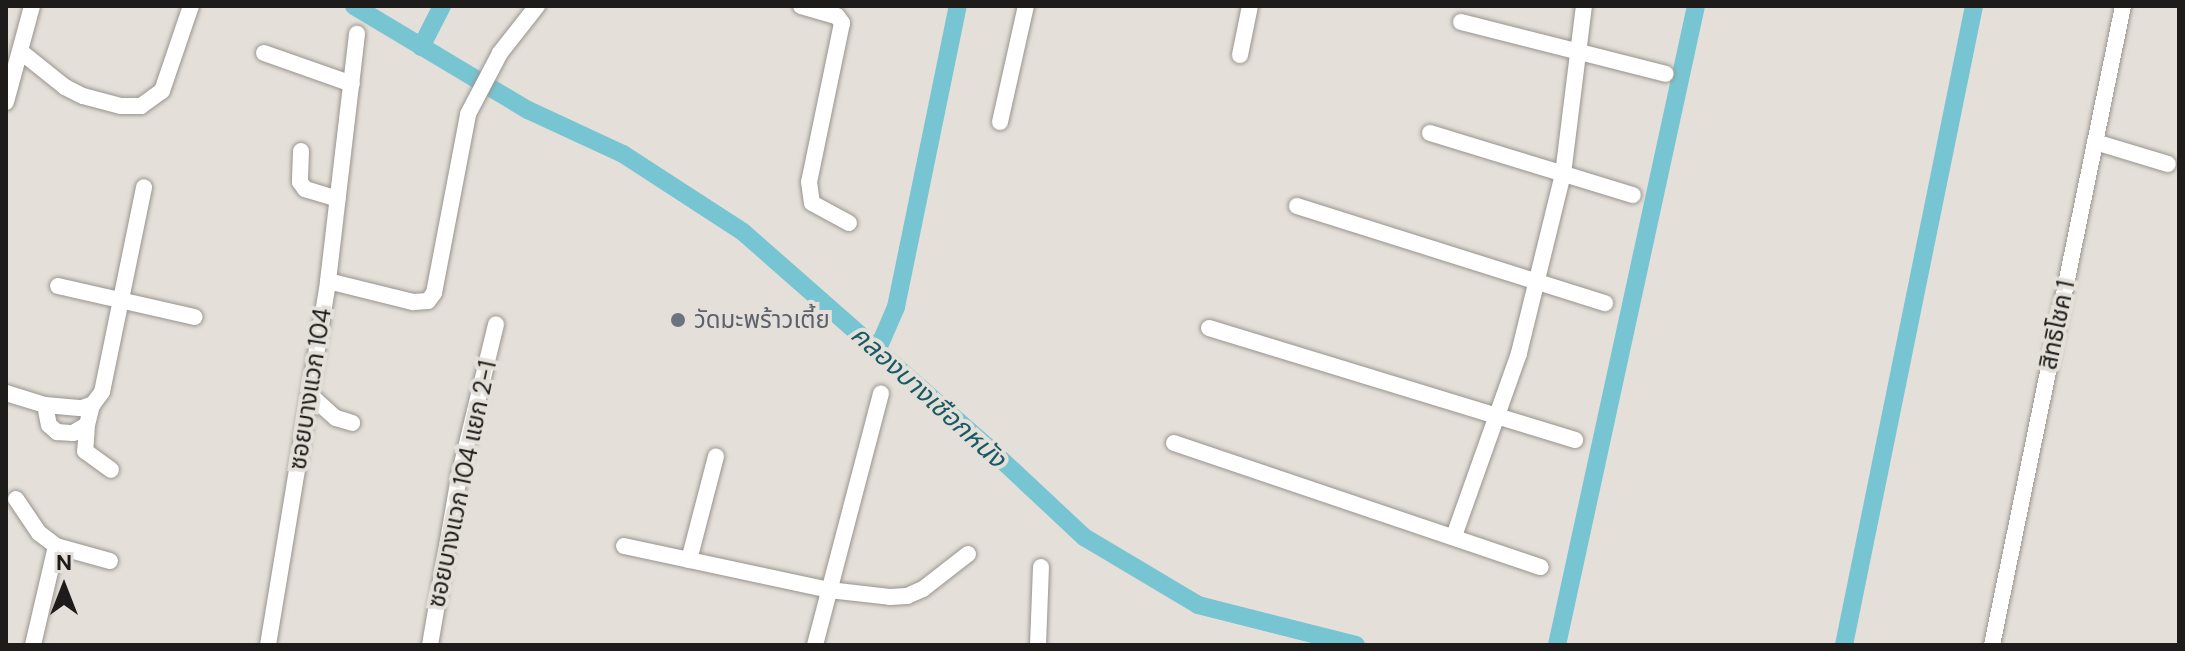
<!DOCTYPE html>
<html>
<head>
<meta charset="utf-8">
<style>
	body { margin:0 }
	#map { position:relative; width:2185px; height:651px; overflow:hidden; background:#e4e0d9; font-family:"DM Sans","Noto Sans Thai",sans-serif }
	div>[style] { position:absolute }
	.canal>* { height:18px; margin:-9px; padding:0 9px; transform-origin:9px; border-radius:9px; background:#77c5d2 }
	.roads { filter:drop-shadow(0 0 2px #98938e) drop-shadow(0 0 2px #98938e) }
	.street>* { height:16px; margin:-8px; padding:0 8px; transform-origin:8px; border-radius:8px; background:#fff }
	.dots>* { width:22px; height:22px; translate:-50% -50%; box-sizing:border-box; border:4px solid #e4e0d9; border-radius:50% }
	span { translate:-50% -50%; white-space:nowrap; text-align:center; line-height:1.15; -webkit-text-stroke:8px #e4e0d9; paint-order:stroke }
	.worship-label { font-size:24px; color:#5b616d }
	.left { translate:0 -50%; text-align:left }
	.street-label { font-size:24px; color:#1e1c1a }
	.water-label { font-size:26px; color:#185a64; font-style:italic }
	.frame { position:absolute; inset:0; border:8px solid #1e1c1a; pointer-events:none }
	.north { position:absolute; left:24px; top:547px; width:80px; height:80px; -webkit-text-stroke:6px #e4e0d9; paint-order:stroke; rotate:0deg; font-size:22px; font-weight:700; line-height:32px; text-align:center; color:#1e1c1a }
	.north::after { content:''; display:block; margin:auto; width:28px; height:36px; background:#1e1c1a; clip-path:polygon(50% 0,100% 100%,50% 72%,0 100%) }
</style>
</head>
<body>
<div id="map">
	<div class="canal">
		<i style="left:354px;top:6px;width:203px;rotate:30.9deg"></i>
		<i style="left:528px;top:110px;width:105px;rotate:24.9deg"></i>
		<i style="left:623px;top:154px;width:143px;rotate:33deg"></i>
		<i style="left:743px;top:232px;width:329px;rotate:41.3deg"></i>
		<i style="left:990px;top:449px;width:129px;rotate:43.1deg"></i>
		<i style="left:1084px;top:537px;width:133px;rotate:30.8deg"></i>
		<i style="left:1198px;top:605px;width:163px;rotate:14.2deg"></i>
		<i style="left:421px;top:47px;width:46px;rotate:-62.9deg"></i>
		<i style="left:877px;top:351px;width:48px;rotate:-66.6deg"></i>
		<i style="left:896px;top:307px;width:307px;rotate:-78.4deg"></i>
		<i style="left:1557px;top:645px;width:654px;rotate:-77.73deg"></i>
		<i style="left:1844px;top:645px;width:652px;rotate:-78.5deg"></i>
	</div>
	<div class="roads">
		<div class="street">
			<i style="left:801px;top:6px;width:37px;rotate:16deg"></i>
			<i style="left:837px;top:16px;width:9px;rotate:54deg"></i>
			<i style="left:842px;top:23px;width:162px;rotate:101.7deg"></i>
			<i style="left:809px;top:182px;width:21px;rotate:82deg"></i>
			<i style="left:812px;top:203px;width:42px;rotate:28.4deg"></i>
			<i style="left:1461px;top:22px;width:211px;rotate:14.2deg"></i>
			<i style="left:20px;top:51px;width:58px;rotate:38.7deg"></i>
			<i style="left:65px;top:87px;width:20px;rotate:27deg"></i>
			<i style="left:83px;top:96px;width:39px;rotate:15deg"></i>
			<i style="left:121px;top:106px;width:20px"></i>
			<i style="left:141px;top:106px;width:26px;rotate:-36deg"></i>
			<i style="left:162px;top:91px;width:90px;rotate:-71.2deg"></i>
			<i style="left:264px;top:53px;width:93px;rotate:19.4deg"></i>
			<i style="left:1240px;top:55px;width:50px;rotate:-78.5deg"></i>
			<i style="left:6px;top:102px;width:99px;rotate:-74.8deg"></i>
			<i style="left:1000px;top:122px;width:119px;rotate:-77.4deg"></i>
			<i style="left:1430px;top:133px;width:212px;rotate:17deg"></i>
			<i style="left:2095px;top:142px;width:76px;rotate:16.8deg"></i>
			<i style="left:301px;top:151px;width:31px;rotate:92deg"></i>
			<i style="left:300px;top:182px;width:9px;rotate:54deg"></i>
			<i style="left:305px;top:189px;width:34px;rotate:17deg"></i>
			<i style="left:1297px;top:206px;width:323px;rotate:17.5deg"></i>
			<i style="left:328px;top:281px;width:88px;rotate:13.9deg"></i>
			<i style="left:413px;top:302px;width:15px;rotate:-4deg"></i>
			<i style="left:428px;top:301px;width:10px;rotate:-53deg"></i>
			<i style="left:434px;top:293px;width:182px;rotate:-79.2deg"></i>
			<i style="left:468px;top:114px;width:69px;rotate:-62.3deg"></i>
			<i style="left:500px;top:53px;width:60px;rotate:-51.8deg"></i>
			<i style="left:58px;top:286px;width:140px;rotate:12.8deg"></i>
			<i style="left:1209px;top:328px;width:383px;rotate:17deg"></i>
			<i style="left:6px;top:393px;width:41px;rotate:17.1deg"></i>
			<i style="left:45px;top:405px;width:37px;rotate:5deg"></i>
			<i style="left:82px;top:408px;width:12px;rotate:-20deg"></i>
			<i style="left:93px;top:404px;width:15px;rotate:-53deg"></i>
			<i style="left:102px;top:392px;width:209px;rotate:-78.4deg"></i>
			<i style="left:309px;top:394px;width:36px;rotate:42deg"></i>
			<i style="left:336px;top:418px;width:17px;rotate:17deg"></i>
			<i style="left:45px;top:405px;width:20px;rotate:79deg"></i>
			<i style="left:49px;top:425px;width:11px;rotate:41deg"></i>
			<i style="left:57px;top:432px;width:16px;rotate:4deg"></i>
			<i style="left:73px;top:433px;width:16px;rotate:-30deg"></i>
			<i style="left:87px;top:425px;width:21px;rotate:-76deg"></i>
			<i style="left:87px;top:425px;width:26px;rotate:94deg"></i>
			<i style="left:85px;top:451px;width:32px;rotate:36deg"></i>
			<i style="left:1174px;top:443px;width:387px;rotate:18.7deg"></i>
			<i style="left:16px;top:499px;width:41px;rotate:55.9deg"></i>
			<i style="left:39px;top:533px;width:21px;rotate:37deg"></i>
			<i style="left:56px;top:546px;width:102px;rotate:103.1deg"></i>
			<i style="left:1454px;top:536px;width:194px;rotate:-70.4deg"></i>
			<i style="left:1519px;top:353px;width:184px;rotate:-76.2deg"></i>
			<i style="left:1563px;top:174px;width:169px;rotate:-82.9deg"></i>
			<i style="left:56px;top:546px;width:56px;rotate:15.5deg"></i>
			<i style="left:624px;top:546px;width:210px;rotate:12.1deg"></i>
			<i style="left:829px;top:590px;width:61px;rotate:6.5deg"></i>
			<i style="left:890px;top:597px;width:17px;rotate:-3deg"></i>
			<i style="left:907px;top:596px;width:17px;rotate:-24deg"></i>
			<i style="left:923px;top:589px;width:57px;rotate:-37.9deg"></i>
			<i style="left:689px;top:560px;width:107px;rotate:-75.4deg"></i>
			<i style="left:268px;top:645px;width:369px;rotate:-80.6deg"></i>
			<i style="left:328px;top:281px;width:249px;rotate:-83.3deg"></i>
			<i style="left:430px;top:645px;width:176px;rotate:-80.2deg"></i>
			<i style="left:460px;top:472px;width:152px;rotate:-76.3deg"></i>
			<i style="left:815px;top:645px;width:260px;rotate:-75.3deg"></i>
			<i style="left:1038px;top:645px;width:78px;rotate:-87.8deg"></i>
			<i style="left:1992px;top:645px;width:652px;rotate:-78.41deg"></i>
		</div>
	</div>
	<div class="dots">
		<i style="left:678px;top:320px;background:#6b7280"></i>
	</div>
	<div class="worship-label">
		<span class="left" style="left:694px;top:320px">วัดมะพร้าวเตี้ย</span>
	</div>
	<div class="street-label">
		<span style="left:2057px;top:325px;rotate:-78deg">สิทธิโชค 1</span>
		<span style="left:310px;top:389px;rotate:-81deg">ซอยบางแวก 104</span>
		<span style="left:462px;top:484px;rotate:-78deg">ซอยบางแวก 104 แยก 2-1</span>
	</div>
	<div class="water-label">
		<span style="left:928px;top:397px;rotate:42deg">คลองบางเชือกหนัง</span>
	</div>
	<div class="frame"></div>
	<div class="north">N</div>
</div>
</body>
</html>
